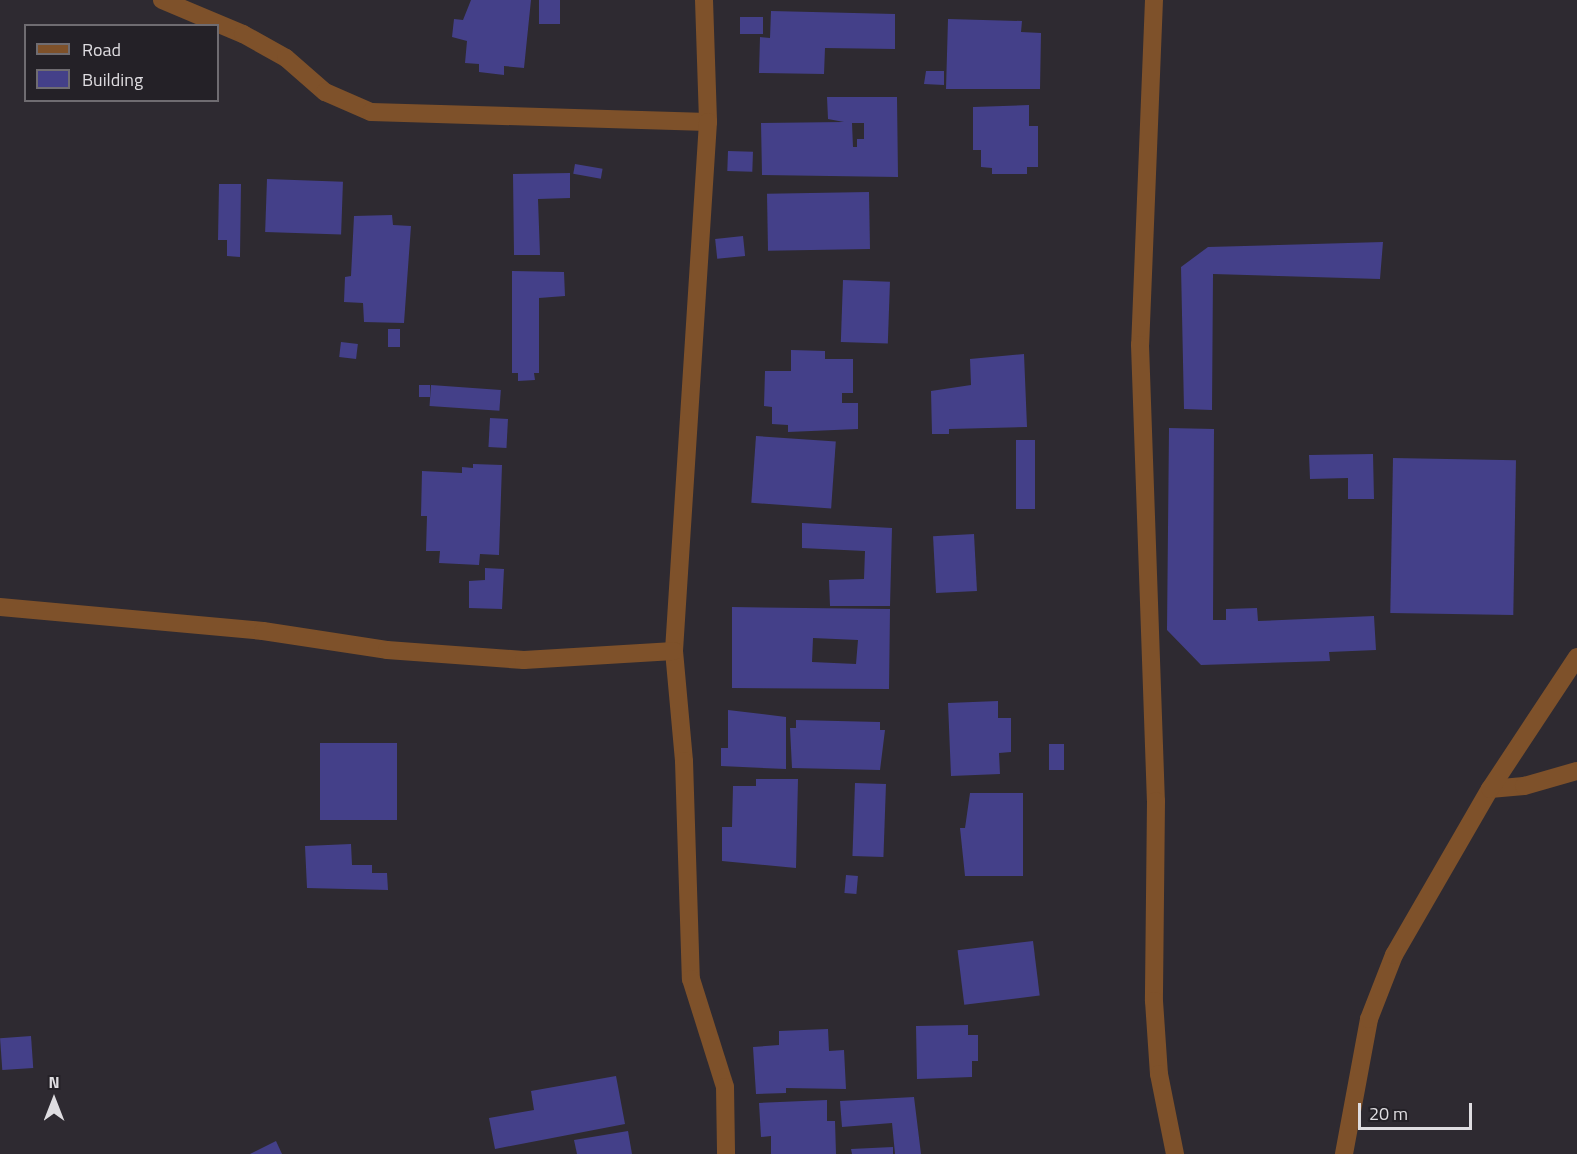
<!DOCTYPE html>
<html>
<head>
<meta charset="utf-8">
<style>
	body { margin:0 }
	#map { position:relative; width:1577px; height:1154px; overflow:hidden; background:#2e2a31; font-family:"Titillium Web",sans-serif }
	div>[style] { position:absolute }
	.building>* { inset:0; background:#444089; transform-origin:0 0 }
	.minor>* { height:18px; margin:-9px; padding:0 9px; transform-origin:9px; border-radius:9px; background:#7e512a }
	span { translate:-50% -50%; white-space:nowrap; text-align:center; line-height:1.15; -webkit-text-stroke:4.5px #242127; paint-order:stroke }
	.legend { position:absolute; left:24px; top:24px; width:195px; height:78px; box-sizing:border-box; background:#242127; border:2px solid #6f6c71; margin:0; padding:8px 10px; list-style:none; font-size:18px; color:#dfdde1 }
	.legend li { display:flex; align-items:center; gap:12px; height:30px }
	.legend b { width:30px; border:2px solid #6f6c71 }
	.north { position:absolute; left:24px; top:1070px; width:60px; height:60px; -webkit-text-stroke:4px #242127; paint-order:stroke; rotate:0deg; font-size:16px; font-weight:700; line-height:24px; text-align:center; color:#dfdde1 }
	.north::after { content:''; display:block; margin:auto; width:21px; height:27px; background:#dfdde1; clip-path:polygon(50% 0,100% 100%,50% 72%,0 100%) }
	.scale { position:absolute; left:1358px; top:1103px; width:114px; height:27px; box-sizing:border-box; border:3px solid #dfdde1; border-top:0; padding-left:8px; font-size:18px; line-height:21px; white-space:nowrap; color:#dfdde1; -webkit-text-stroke:4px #242127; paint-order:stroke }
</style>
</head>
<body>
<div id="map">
	<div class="building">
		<i style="clip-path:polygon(471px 0,531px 0,524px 68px,504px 66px,504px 75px,479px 72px,479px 64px,465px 63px,467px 41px,452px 37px,454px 19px,463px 20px)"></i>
		<i style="left:539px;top:0;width:21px;height:24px"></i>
		<i style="clip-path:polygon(771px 11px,895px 14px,895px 49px,825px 48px,824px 74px,759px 73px,760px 37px,770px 38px)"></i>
		<i style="left:740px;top:17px;width:23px;height:17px"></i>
		<i style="clip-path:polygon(948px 19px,1022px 21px,1021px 32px,1041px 33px,1040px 89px,946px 89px)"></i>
		<i style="clip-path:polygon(926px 71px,944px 71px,944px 85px,924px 84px)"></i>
		<i style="clip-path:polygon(evenodd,827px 97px,897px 97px,898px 177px,762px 175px,761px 123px,844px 122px,828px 119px,827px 97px,852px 123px,864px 123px,864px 139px,857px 139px,857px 147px,853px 147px,852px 123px)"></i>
		<i style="clip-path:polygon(1029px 105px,1029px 126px,1038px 126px,1038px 167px,1027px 167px,1027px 174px,992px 174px,992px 168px,981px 167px,981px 150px,973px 150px,973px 107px)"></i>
		<i style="left:728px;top:151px;width:25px;height:20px;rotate:2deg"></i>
		<i style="left:575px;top:164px;width:28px;height:10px;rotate:10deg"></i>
		<i style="clip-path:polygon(570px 173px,570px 198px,538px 199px,540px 255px,514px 255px,513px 174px)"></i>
		<i style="left:267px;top:179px;width:76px;height:53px;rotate:2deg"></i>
		<i style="clip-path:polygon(219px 184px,241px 184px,240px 257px,227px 256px,227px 240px,218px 240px)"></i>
		<i style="left:869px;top:192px;width:57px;height:102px;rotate:89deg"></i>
		<i style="clip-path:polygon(392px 215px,393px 225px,411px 226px,404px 323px,364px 322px,363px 303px,344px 302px,345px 277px,351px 276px,354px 216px)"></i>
		<i style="left:743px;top:236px;width:20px;height:28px;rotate:84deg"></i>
		<i style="clip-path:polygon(1383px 242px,1380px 279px,1213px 274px,1212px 410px,1184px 409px,1181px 267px,1208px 247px)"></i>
		<i style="clip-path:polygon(512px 271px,564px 272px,565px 296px,539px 298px,539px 373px,534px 373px,535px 380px,518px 381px,518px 373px,512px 373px)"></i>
		<i style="left:843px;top:280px;width:47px;height:62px;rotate:2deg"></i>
		<i style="left:388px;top:329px;width:12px;height:18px"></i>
		<i style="left:341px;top:342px;width:17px;height:15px;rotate:7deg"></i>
		<i style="clip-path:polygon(791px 350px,825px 351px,825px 359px,853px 359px,853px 393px,842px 393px,842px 403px,858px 403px,858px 429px,788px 432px,788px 425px,772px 424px,772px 407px,764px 406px,765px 371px,791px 371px)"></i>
		<i style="clip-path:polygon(1024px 354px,1027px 427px,949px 429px,949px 434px,932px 434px,931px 391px,971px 385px,970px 359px)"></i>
		<i style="left:419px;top:385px;width:11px;height:12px"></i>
		<i style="left:431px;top:385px;width:70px;height:21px;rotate:4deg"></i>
		<i style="left:490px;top:418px;width:18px;height:29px;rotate:3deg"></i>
		<i style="clip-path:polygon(1169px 428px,1214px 429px,1213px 620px,1226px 620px,1226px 609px,1257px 608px,1258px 621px,1374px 616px,1376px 650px,1329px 652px,1330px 661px,1201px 665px,1167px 630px)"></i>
		<i style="left:756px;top:436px;width:80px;height:67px;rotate:4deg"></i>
		<i style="left:1016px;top:440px;width:19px;height:69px"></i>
		<i style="clip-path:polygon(1373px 454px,1374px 499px,1348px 499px,1348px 478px,1310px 479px,1309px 455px)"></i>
		<i style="left:1393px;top:458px;width:123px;height:155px;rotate:1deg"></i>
		<i style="clip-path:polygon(473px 464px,502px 465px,499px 555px,480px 554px,479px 565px,439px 563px,440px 551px,426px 551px,427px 516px,421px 516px,422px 471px,462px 473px,462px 467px,473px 468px)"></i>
		<i style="clip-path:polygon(802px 523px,892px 528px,890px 606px,830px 606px,829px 580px,864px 579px,865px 551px,802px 548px)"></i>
		<i style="left:974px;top:534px;width:57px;height:41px;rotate:87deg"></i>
		<i style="clip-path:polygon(485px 568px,504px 569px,502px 609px,469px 608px,469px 581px,485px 580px)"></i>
		<i style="clip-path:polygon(evenodd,732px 607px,890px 609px,889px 689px,732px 688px,732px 607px,813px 638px,858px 640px,856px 664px,812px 662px,813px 638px)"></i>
		<i style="clip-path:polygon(998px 701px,998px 718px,1011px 718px,1011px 752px,999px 753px,1000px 774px,951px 776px,948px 703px)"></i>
		<i style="clip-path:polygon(728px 710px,786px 717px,786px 769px,721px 766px,721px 748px,728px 748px)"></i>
		<i style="clip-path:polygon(796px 720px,880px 722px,880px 730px,885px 730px,880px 770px,792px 768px,790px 728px,796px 728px)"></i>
		<i style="left:320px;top:743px;width:77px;height:77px"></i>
		<i style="left:1049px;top:744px;width:15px;height:26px"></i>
		<i style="clip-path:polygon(756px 779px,798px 779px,796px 868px,722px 861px,722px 827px,732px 827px,733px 786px,756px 786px)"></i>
		<i style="left:855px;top:783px;width:31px;height:73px;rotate:2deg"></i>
		<i style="clip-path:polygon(970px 793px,1023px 793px,1023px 876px,965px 876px,960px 828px,965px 828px)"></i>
		<i style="clip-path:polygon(351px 844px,352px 865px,372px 865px,372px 873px,387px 873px,388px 890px,307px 888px,305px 846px)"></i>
		<i style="left:846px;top:875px;width:12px;height:18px;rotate:5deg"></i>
		<i style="left:1033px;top:941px;width:55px;height:76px;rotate:83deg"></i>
		<i style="clip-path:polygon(968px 1025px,968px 1035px,978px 1035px,978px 1061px,972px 1061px,972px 1077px,917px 1079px,916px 1026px)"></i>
		<i style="clip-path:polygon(828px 1029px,829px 1051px,844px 1050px,846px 1089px,786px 1088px,786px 1093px,756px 1094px,753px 1047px,779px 1045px,779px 1031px)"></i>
		<i style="left:31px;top:1036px;width:32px;height:31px;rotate:86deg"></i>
		<i style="clip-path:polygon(616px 1076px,625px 1124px,495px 1149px,489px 1118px,534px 1110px,531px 1091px)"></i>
		<i style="clip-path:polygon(914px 1097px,921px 1154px,895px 1154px,892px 1123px,842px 1127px,840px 1101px)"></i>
		<i style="clip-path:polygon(827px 1100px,827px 1121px,835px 1121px,836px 1154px,771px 1154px,771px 1136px,761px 1137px,759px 1103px)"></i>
		<i style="clip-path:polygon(628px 1131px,632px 1154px,577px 1154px,574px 1140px)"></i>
		<i style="clip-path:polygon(276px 1141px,282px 1154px,250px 1154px)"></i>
		<i style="clip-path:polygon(893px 1147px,893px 1154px,852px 1154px,851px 1149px)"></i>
	</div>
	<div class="minor">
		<i style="left:162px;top:0;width:88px;rotate:22.8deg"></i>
		<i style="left:243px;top:34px;width:49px;rotate:29.2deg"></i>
		<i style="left:286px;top:58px;width:52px;rotate:41.1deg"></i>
		<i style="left:325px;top:92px;width:50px;rotate:23.5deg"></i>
		<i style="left:371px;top:112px;width:337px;rotate:1.7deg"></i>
		<i style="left:704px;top:0;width:122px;rotate:88.1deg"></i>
		<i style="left:708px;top:122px;width:530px;rotate:93.68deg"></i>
		<i style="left:674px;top:651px;width:110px;rotate:84.8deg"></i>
		<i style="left:684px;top:761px;width:218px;rotate:88.2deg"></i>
		<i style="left:691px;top:979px;width:113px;rotate:72.5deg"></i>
		<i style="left:725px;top:1087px;width:67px;rotate:89.1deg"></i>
		<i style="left:1154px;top:0;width:345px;rotate:92.3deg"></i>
		<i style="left:1140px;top:345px;width:456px;rotate:88deg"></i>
		<i style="left:1156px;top:801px;width:200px;rotate:90.6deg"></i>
		<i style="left:1154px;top:1001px;width:73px;rotate:86.1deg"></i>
		<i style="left:1159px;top:1074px;width:82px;rotate:78.7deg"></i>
		<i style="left:0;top:607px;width:264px;rotate:5.2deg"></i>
		<i style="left:263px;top:631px;width:125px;rotate:8.7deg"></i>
		<i style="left:387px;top:650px;width:137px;rotate:4.2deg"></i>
		<i style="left:524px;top:660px;width:150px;rotate:-3.4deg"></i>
		<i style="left:1490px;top:789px;width:34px;rotate:-5deg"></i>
		<i style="left:1524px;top:786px;width:55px;rotate:-15.8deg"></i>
		<i style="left:1344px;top:1154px;width:137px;rotate:-79.5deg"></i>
		<i style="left:1369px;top:1019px;width:69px;rotate:-68.7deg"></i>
		<i style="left:1394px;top:955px;width:192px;rotate:-60deg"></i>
		<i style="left:1490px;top:789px;width:158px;rotate:-56.6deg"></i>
	</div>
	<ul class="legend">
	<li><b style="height:8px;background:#7e512a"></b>Road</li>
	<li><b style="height:16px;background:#444089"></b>Building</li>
	</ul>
	<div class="north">N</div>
	<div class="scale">20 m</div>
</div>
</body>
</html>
